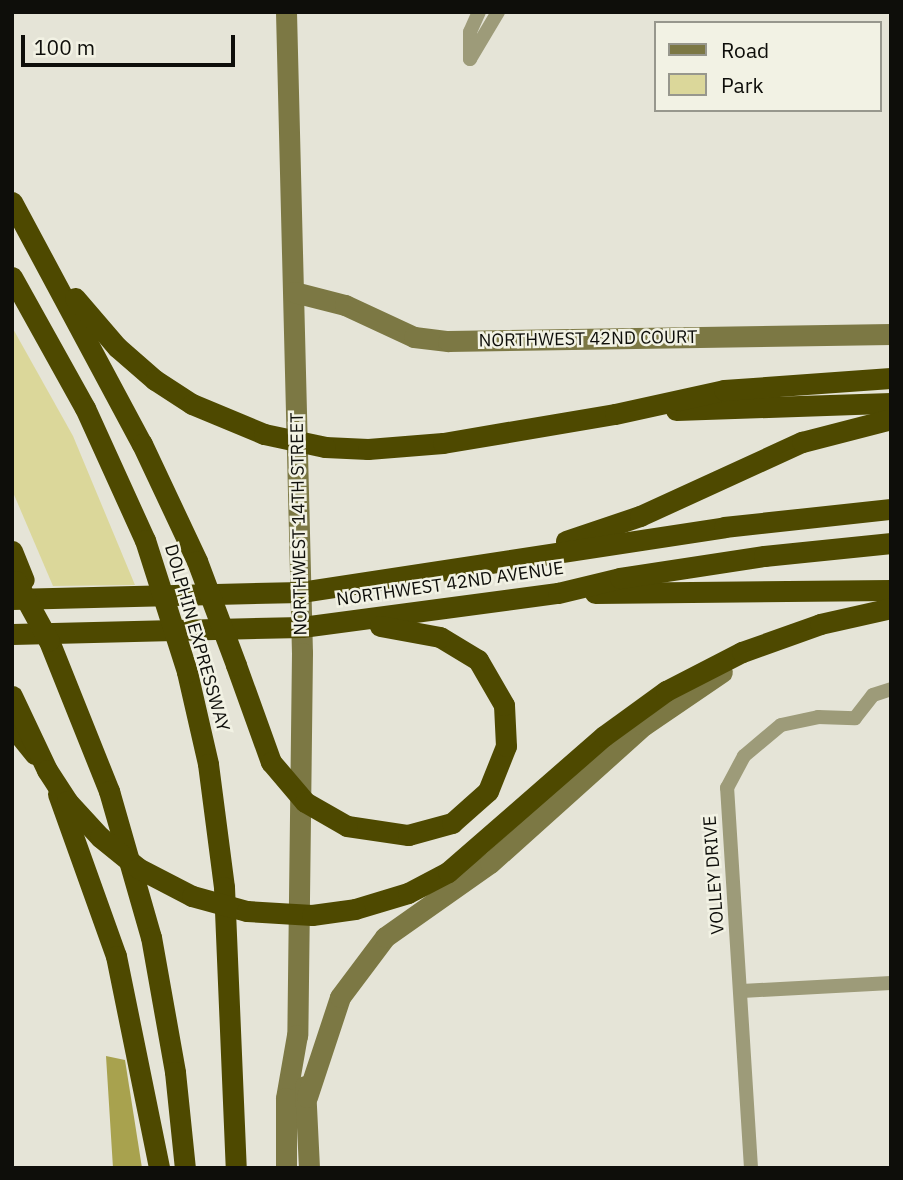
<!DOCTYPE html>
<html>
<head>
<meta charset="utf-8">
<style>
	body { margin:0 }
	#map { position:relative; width:903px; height:1180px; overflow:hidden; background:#e5e4d7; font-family:"IBM Plex Sans",sans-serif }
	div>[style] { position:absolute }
	.green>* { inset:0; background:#dbd79a }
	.water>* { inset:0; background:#a8a24e }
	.street>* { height:14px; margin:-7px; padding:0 7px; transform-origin:7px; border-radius:7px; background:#9d9b79 }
	.secondary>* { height:21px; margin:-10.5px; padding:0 10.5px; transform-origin:10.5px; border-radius:10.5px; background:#7c7844 }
	.highway>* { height:21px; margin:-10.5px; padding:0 10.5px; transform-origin:10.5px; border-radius:10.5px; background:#4e4900 }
	.highway-bridge>* { height:21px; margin:-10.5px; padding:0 10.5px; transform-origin:10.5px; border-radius:10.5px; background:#4e4900 }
	span { translate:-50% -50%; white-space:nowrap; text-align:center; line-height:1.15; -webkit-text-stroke:5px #f2f2e4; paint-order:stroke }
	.street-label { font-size:18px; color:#0e0e0a }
	.frame { position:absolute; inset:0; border:14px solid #0e0e0a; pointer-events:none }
	.legend { position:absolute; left:654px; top:21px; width:228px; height:91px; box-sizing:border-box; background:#f2f2e4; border:2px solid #97978d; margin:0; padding:9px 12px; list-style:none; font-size:21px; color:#0e0e0a }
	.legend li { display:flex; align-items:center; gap:14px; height:35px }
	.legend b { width:35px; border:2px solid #97978d }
	.scale { position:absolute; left:21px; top:35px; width:214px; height:32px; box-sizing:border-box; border:4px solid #0e0e0a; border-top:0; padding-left:9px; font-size:21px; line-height:24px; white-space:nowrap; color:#0e0e0a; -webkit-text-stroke:5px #f2f2e4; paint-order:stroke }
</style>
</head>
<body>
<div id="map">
	<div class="green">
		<i style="clip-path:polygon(12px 327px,73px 436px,135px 585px,53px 586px,12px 490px)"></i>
	</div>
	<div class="water">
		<i style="clip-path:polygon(106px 1056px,125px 1060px,142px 1168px,113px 1168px)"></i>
	</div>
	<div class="street">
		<i style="left:470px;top:59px;width:55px;rotate:-59.2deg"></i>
		<i style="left:470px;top:59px;width:27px;rotate:-90deg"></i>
		<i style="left:470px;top:32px;width:22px;rotate:-66deg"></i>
		<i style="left:742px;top:991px;width:149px;rotate:-3.1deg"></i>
		<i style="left:751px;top:1168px;width:381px;rotate:-93.6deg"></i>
		<i style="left:727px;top:788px;width:36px;rotate:-62deg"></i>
		<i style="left:744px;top:756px;width:48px;rotate:-40deg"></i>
		<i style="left:781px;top:725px;width:38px;rotate:-12deg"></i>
		<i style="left:818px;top:717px;width:37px;rotate:2deg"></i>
		<i style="left:855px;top:718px;width:29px;rotate:-52deg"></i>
		<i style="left:873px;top:695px;width:19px;rotate:-18deg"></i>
	</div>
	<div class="secondary">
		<i style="left:286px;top:12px;width:641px;rotate:88.57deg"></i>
		<i style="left:302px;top:653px;width:382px;rotate:90.7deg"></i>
		<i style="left:297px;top:1035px;width:64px;rotate:99.9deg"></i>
		<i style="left:286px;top:1098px;width:70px;rotate:90deg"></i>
		<i style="left:294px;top:292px;width:53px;rotate:14.3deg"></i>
		<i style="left:345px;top:305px;width:76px;rotate:24.9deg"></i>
		<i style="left:414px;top:337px;width:34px;rotate:7deg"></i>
		<i style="left:448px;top:341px;width:443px;rotate:-0.9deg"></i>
		<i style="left:305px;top:1086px;width:82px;rotate:87.2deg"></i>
		<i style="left:307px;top:1097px;width:105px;rotate:-71.7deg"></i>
		<i style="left:340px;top:997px;width:75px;rotate:-53.1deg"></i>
		<i style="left:385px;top:937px;width:128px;rotate:-35.2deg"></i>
		<i style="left:490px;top:863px;width:207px;rotate:-41.9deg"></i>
		<i style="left:644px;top:725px;width:94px;rotate:-34.2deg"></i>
	</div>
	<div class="highway">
		<i style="left:12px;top:202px;width:275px;rotate:61.8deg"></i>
		<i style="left:142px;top:444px;width:129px;rotate:64.8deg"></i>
		<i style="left:12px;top:277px;width:150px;rotate:60.9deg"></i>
		<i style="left:85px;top:408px;width:145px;rotate:65.6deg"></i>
		<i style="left:75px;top:298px;width:65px;rotate:49.4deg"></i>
		<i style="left:117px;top:347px;width:50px;rotate:41deg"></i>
		<i style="left:155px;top:380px;width:44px;rotate:33deg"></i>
		<i style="left:192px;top:404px;width:78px;rotate:22.6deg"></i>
		<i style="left:676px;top:410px;width:215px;rotate:-1.9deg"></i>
		<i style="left:325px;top:447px;width:43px;rotate:2.7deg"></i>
		<i style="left:368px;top:449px;width:75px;rotate:-4.6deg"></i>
		<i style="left:443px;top:443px;width:174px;rotate:-9.6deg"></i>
		<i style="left:615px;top:414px;width:112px;rotate:-12.4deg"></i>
		<i style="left:724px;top:390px;width:167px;rotate:-4.1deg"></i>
		<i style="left:566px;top:541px;width:78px;rotate:-18.7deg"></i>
		<i style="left:640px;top:516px;width:178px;rotate:-24.6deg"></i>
		<i style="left:802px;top:442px;width:92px;rotate:-14.5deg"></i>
		<i style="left:12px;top:551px;width:31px;rotate:68deg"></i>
		<i style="left:595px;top:593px;width:296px;rotate:-0.6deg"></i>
		<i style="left:12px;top:599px;width:289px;rotate:-1.4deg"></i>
		<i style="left:301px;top:592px;width:428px;rotate:-8.7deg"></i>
		<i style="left:724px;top:527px;width:168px;rotate:-6.2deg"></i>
		<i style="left:12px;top:634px;width:290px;rotate:-1.4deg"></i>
		<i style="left:302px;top:627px;width:258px;rotate:-7.6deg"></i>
		<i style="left:558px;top:593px;width:64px;rotate:-13.6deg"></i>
		<i style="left:620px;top:578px;width:146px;rotate:-8.7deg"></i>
		<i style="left:764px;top:556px;width:128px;rotate:-5.8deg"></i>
		<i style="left:49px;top:641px;width:162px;rotate:68.2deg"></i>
		<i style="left:109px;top:791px;width:152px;rotate:74deg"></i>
		<i style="left:151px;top:937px;width:137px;rotate:79.9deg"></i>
		<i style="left:175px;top:1072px;width:97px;rotate:84.1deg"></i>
		<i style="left:236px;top:665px;width:103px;rotate:70.2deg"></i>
		<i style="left:187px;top:672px;width:94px;rotate:77.1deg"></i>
		<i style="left:208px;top:764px;width:124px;rotate:82.6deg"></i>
		<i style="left:224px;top:887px;width:281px;rotate:87.6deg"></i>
		<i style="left:12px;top:726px;width:36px;rotate:51deg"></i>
		<i style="left:58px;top:794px;width:172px;rotate:70.3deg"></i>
		<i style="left:116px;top:956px;width:216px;rotate:78.5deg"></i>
		<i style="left:347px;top:826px;width:62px;rotate:8.4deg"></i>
		<i style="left:408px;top:835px;width:46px;rotate:-15.3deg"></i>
		<i style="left:452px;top:823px;width:48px;rotate:-41.6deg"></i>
		<i style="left:488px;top:791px;width:48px;rotate:-68.2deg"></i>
		<i style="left:506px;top:746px;width:41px;rotate:-92.8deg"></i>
		<i style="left:504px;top:705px;width:52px;rotate:-120deg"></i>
		<i style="left:478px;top:660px;width:44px;rotate:-148.8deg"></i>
		<i style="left:440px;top:637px;width:61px;rotate:-169.6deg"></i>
		<i style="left:355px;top:909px;width:55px;rotate:-16.8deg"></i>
		<i style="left:408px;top:893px;width:45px;rotate:-27.7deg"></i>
		<i style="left:448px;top:872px;width:207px;rotate:-41.1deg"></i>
		<i style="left:604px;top:736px;width:77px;rotate:-36deg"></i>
		<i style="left:666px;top:691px;width:85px;rotate:-27.2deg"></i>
		<i style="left:742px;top:652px;width:83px;rotate:-19.7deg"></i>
		<i style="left:820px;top:624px;width:73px;rotate:-12.7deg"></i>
	</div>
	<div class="highway-bridge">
		<i style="left:264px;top:434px;width:62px;rotate:12deg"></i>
		<i style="left:145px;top:540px;width:139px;rotate:72.3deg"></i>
		<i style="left:197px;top:561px;width:111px;rotate:69.4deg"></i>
		<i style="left:16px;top:581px;width:68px;rotate:61.2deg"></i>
		<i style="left:12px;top:696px;width:82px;rotate:64.7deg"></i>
		<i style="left:47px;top:770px;width:37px;rotate:57deg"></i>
		<i style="left:67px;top:801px;width:49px;rotate:47.5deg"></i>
		<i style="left:100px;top:837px;width:49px;rotate:39.2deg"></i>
		<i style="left:138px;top:868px;width:61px;rotate:27.4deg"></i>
		<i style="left:192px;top:896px;width:57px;rotate:15.3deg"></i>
		<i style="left:247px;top:911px;width:65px;rotate:3.5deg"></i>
		<i style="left:312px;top:915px;width:43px;rotate:-7.9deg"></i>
		<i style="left:271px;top:762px;width:52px;rotate:49.6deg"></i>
		<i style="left:305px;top:802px;width:48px;rotate:29.7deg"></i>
	</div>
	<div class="street-label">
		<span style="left:588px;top:339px;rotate:-1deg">NORTHWEST 42ND COURT</span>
		<span style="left:299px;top:524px;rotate:-91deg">NORTHWEST 14TH STREET</span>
		<span style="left:450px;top:584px;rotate:-8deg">NORTHWEST 42ND AVENUE</span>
		<span style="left:197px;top:638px;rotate:74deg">DOLPHIN EXPRESSWAY</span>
		<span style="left:714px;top:875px;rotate:-94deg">VOLLEY DRIVE</span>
	</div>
	<div class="frame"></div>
	<ul class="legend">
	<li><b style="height:9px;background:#7c7844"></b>Road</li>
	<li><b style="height:19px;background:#dbd79a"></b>Park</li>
	</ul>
	<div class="scale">100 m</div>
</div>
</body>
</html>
